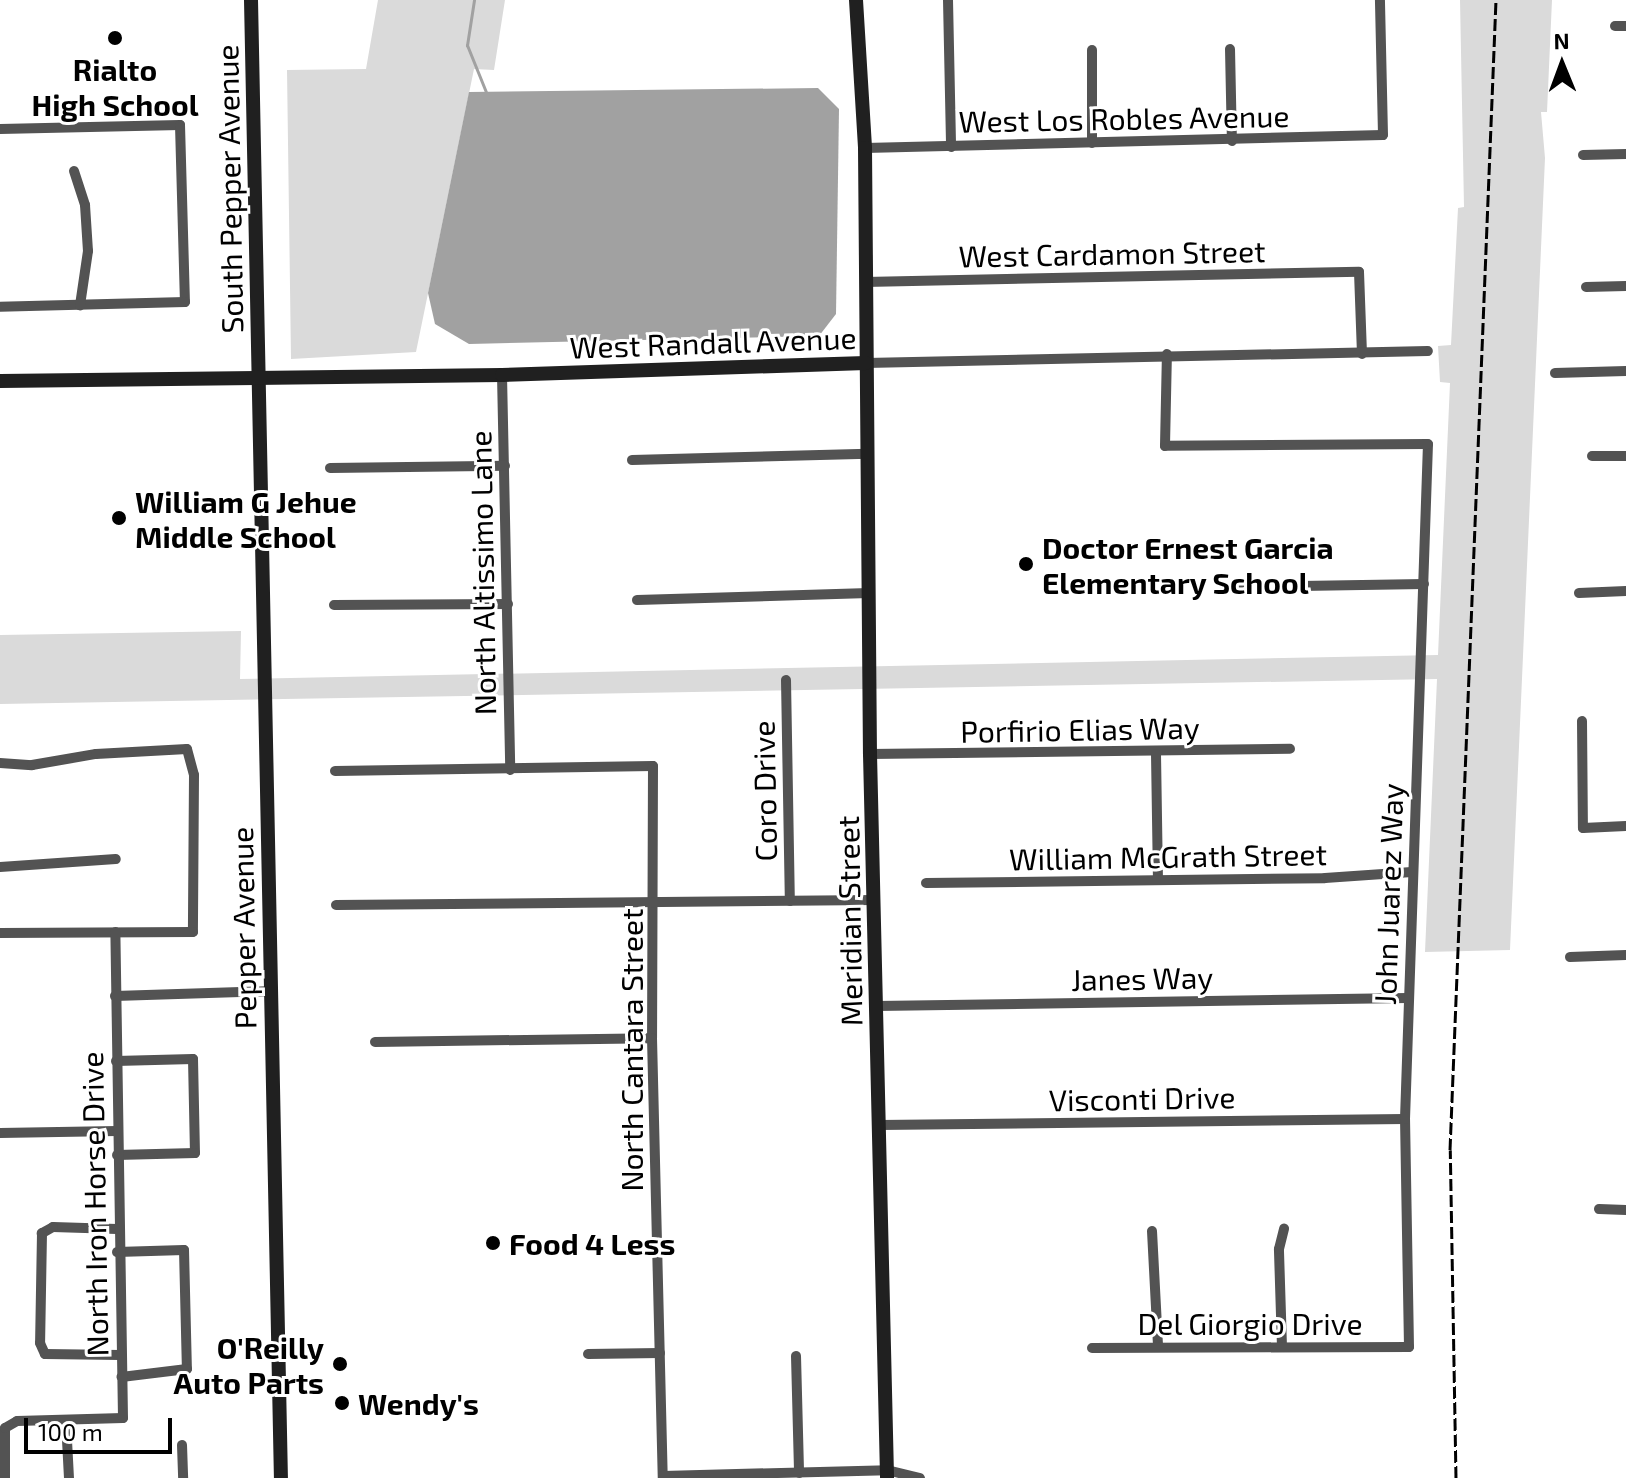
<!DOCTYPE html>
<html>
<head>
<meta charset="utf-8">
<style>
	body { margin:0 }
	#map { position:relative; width:1626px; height:1478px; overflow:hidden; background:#fff; font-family:"Exo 2",sans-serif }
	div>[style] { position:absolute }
	.green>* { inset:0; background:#dadada }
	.water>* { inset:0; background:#a1a1a1 }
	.stream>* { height:3px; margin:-1.5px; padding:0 1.5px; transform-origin:1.5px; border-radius:1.5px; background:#a1a1a1 }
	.street>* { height:10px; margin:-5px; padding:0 5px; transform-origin:5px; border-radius:5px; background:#535353 }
	.secondary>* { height:14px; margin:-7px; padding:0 7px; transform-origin:7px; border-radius:7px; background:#202020 }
	.rail>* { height:3px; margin-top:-1.5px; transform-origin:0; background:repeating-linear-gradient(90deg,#000 0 12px,transparent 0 16px) }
	.dots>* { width:22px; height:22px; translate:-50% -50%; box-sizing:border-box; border:4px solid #fff; border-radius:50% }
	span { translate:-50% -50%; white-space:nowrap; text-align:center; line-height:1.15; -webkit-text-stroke:6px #fff; paint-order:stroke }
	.poi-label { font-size:30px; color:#000; font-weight:700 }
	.left { translate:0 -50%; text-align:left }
	.right { translate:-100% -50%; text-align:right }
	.street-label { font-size:30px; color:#000 }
	.north { position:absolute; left:1522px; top:24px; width:80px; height:80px; -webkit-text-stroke:6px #fff; paint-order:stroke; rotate:359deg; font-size:22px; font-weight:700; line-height:32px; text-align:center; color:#000 }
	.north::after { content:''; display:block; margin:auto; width:28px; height:36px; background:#000; clip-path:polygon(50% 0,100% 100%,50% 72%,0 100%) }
	.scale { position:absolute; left:24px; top:1418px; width:148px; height:36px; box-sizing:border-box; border:4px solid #000; border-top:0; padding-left:10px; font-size:24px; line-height:28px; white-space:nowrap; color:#000; -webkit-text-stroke:6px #fff; paint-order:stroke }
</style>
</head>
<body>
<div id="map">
	<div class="green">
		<i style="clip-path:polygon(378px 0,505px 0,494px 70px,474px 69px,416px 352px,291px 359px,287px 70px,366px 69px)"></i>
		<i style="clip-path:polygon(1460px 0,1552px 0,1547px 112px,1541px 112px,1545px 158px,1510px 950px,1425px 952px,1437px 679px,0 704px,0 635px,241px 631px,240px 679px,1438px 655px,1450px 383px,1440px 382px,1438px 346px,1451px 345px,1458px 208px,1464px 207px)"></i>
	</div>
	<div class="water">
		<i style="clip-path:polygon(818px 88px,839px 109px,836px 314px,819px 336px,469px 344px,435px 324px,428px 293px,469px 92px)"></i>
	</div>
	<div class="stream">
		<i style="left:474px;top:0;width:46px;rotate:98.8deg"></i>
		<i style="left:467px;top:45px;width:51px;rotate:68deg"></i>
	</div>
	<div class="street">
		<i style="left:948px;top:0;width:147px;rotate:88.8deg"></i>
		<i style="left:1615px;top:26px;width:11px"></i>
		<i style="left:1230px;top:49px;width:92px;rotate:88.8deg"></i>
		<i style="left:0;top:129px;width:180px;rotate:-1.3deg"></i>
		<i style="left:180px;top:125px;width:177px;rotate:88.4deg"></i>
		<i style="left:185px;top:302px;width:185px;rotate:178.5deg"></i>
		<i style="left:1092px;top:143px;width:93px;rotate:-90deg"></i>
		<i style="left:865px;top:148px;width:518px;rotate:-1.44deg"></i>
		<i style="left:1383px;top:135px;width:135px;rotate:-91.3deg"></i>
		<i style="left:1583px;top:155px;width:43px;rotate:-1.3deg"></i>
		<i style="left:74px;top:171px;width:36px;rotate:72deg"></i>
		<i style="left:85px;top:205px;width:46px;rotate:86.3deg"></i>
		<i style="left:88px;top:251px;width:55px;rotate:98.4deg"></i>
		<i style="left:865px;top:282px;width:494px;rotate:-1.2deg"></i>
		<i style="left:1359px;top:272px;width:82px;rotate:87.9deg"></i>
		<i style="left:1586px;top:287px;width:40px;rotate:-1.4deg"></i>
		<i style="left:866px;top:363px;width:562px;rotate:-1.22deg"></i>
		<i style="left:1555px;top:373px;width:71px;rotate:-1.6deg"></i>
		<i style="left:502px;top:375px;width:395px;rotate:88.8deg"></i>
		<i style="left:1592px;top:456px;width:34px"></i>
		<i style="left:632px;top:460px;width:236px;rotate:-1.5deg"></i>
		<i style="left:330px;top:468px;width:175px;rotate:-0.7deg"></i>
		<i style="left:1237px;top:587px;width:187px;rotate:-0.9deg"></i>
		<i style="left:1579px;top:593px;width:47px;rotate:-2.4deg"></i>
		<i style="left:637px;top:600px;width:232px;rotate:-1.7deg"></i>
		<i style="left:334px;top:605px;width:174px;rotate:-0.3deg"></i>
		<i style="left:786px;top:680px;width:221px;rotate:89deg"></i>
		<i style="left:1582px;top:721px;width:107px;rotate:89.5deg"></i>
		<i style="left:1583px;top:828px;width:43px;rotate:-2.7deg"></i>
		<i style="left:870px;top:754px;width:420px;rotate:-0.7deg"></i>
		<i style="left:1156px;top:754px;width:126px;rotate:89.1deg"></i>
		<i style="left:0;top:763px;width:32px;rotate:4deg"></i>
		<i style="left:32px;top:765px;width:65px;rotate:-9.8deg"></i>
		<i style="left:96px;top:754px;width:91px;rotate:-3.1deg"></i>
		<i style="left:187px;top:749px;width:27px;rotate:75deg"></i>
		<i style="left:194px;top:775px;width:157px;rotate:90.4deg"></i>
		<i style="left:193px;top:932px;width:193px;rotate:179.7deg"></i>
		<i style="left:335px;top:771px;width:318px;rotate:-0.9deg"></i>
		<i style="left:653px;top:766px;width:272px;rotate:90.2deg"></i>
		<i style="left:652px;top:1038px;width:440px;rotate:88.6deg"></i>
		<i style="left:0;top:867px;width:116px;rotate:-3.9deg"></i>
		<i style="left:926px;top:883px;width:399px;rotate:-0.7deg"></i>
		<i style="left:1325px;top:878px;width:87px;rotate:-3.9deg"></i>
		<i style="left:336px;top:905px;width:539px;rotate:-0.53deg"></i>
		<i style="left:1570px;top:957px;width:56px;rotate:-2deg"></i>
		<i style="left:115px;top:996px;width:156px;rotate:-1.8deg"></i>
		<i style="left:877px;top:1006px;width:531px;rotate:-0.86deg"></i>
		<i style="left:375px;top:1042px;width:277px;rotate:-0.8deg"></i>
		<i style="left:116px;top:1061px;width:77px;rotate:-1.5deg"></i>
		<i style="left:193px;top:1059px;width:94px;rotate:88.8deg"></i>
		<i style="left:195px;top:1153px;width:78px;rotate:178.5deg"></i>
		<i style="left:880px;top:1125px;width:525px;rotate:-0.65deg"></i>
		<i style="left:0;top:1133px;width:117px;rotate:-1deg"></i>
		<i style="left:1599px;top:1209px;width:27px;rotate:2deg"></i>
		<i style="left:117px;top:1229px;width:64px;rotate:-178.2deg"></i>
		<i style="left:53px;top:1227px;width:13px;rotate:151deg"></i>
		<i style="left:42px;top:1233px;width:110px;rotate:91deg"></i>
		<i style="left:40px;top:1343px;width:12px;rotate:66deg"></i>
		<i style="left:45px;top:1354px;width:75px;rotate:0.8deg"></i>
		<i style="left:1152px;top:1231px;width:116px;rotate:87deg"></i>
		<i style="left:117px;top:1252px;width:67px;rotate:-1.7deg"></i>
		<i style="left:184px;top:1250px;width:119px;rotate:88.6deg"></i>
		<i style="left:187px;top:1369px;width:66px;rotate:173.1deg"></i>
		<i style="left:1282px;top:1347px;width:98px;rotate:-91.8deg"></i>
		<i style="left:1279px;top:1249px;width:21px;rotate:-76deg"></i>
		<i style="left:1092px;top:1348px;width:317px;rotate:-0.2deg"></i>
		<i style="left:1409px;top:1347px;width:228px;rotate:-91deg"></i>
		<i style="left:1405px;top:1119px;width:675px;rotate:-88.05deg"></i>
		<i style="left:1428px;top:444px;width:263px;rotate:179.6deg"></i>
		<i style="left:1165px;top:446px;width:92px;rotate:-88.8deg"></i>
		<i style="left:588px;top:1354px;width:72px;rotate:-0.8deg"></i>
		<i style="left:796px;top:1356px;width:117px;rotate:88.5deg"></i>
		<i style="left:66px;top:1421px;width:57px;rotate:87deg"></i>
		<i style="left:182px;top:1445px;width:33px;rotate:88deg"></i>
		<i style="left:663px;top:1476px;width:224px;rotate:-1.5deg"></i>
		<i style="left:887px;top:1470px;width:34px;rotate:14deg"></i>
		<i style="left:5px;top:1478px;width:50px;rotate:-90deg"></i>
		<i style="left:5px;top:1428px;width:14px;rotate:-30deg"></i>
		<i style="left:17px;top:1421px;width:106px;rotate:-1.6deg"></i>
		<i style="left:123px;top:1418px;width:486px;rotate:-90.9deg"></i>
	</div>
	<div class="secondary">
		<i style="left:251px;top:0;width:1478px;rotate:88.84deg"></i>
		<i style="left:856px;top:0;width:148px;rotate:86.5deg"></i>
		<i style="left:865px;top:148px;width:606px;rotate:89.53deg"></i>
		<i style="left:870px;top:754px;width:724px;rotate:88.65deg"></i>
		<i style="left:0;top:381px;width:502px;rotate:-0.68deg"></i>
		<i style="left:502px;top:375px;width:364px;rotate:-1.9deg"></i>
	</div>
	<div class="rail">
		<i style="left:1456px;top:1478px;width:328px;rotate:-91deg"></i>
		<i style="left:1450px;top:1150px;width:1151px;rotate:-87.71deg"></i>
	</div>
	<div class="dots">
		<i style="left:115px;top:38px;background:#000"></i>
		<i style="left:119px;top:518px;background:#000"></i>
		<i style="left:1026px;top:564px;background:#000"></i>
		<i style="left:493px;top:1243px;background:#000"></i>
		<i style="left:340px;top:1364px;background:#000"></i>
		<i style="left:342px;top:1403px;background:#000"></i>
	</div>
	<div class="poi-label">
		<span style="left:115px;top:86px">Rialto<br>High School</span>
		<span class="left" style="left:135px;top:518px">William G Jehue<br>Middle School</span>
		<span class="left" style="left:1042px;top:564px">Doctor Ernest Garcia<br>Elementary School</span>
		<span class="left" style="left:509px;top:1243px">Food 4 Less</span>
		<span class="right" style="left:324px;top:1364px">O'Reilly<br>Auto Parts</span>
		<span class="left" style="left:358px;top:1403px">Wendy's</span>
	</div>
	<div class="street-label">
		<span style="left:1124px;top:118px;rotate:-1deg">West Los Robles Avenue</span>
		<span style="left:229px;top:189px;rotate:-91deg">South Pepper Avenue</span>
		<span style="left:1112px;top:253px;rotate:-1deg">West Cardamon Street</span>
		<span style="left:713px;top:342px;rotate:-2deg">West Randall Avenue</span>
		<span style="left:482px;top:573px;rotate:-91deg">North Altissimo Lane</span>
		<span style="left:1080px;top:729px;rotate:-1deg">Porfirio Elias Way</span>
		<span style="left:764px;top:791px;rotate:-91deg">Coro Drive</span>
		<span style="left:1168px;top:856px;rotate:-1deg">William McGrath Street</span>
		<span style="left:1388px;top:894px;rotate:-88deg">John Juarez Way</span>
		<span style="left:849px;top:921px;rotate:-91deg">Meridian Street</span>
		<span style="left:243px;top:928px;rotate:-91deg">Pepper Avenue</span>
		<span style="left:1142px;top:978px;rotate:-1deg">Janes Way</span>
		<span style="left:631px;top:1050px;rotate:-90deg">North Cantara Street</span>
		<span style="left:1142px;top:1098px;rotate:-1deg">Visconti Drive</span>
		<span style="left:94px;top:1204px;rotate:-91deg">North Iron Horse Drive</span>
		<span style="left:1250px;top:1323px">Del Giorgio Drive</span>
	</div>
	<div class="north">N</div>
	<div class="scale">100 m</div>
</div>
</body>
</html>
